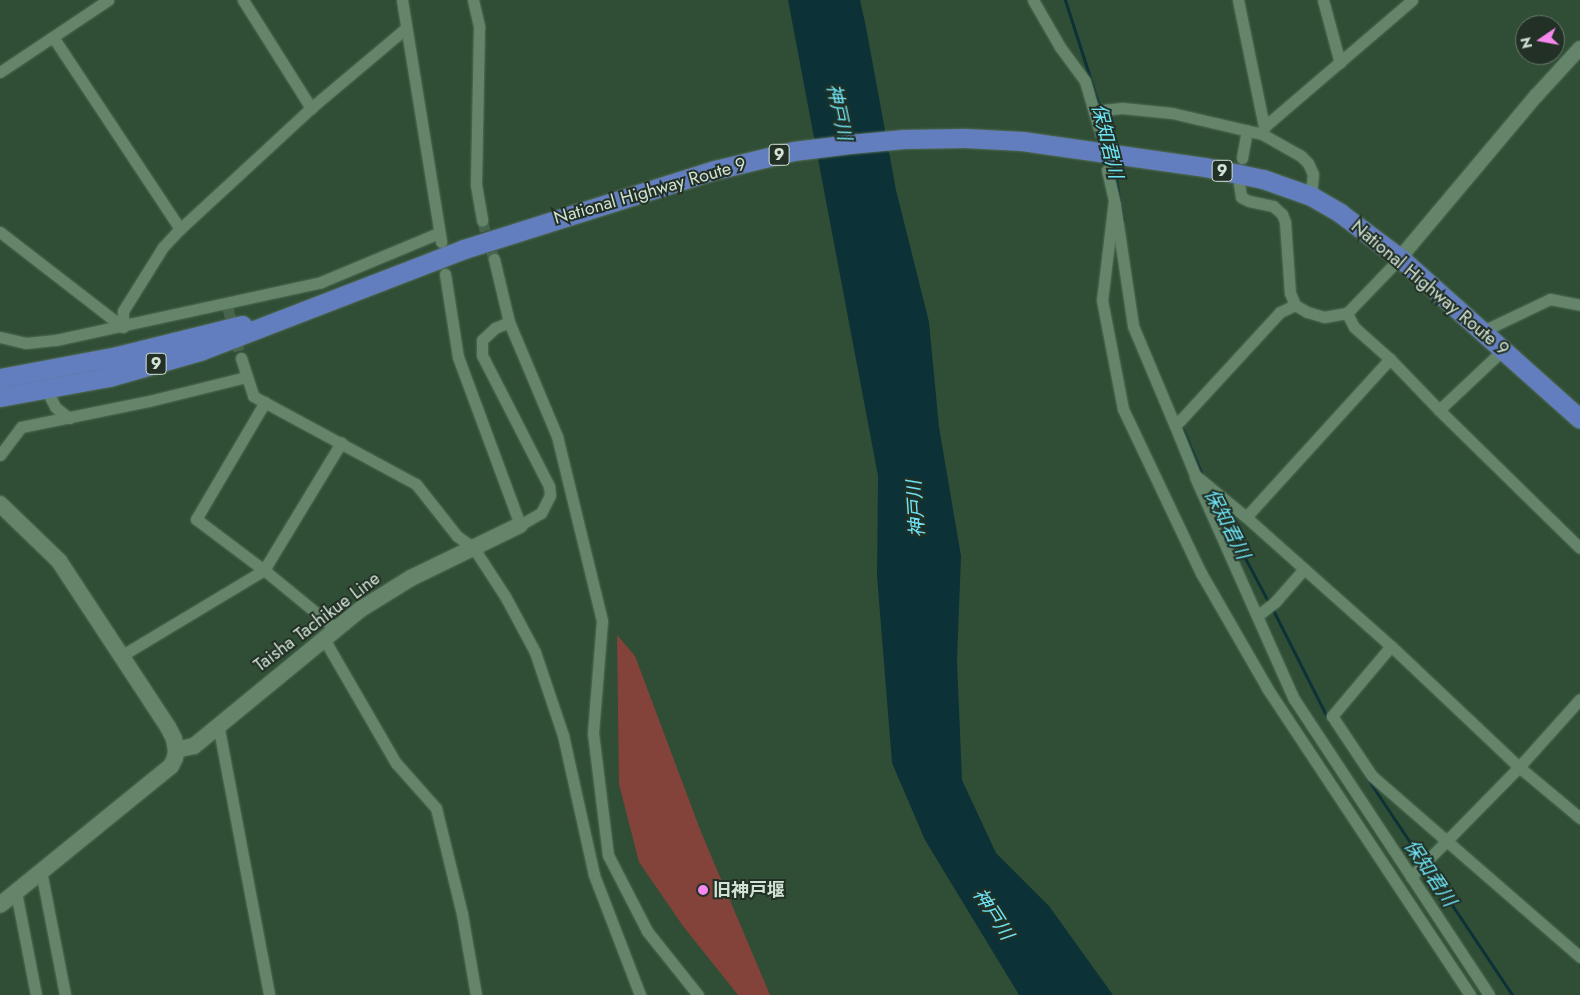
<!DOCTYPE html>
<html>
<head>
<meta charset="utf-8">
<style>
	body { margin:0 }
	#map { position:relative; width:1580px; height:995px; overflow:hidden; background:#304e35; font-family:Jost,"Noto Sans JP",sans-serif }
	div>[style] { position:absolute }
	.green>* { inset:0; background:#83433a }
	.water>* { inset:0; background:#0c3237 }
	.stream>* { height:3px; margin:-1.5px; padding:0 1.5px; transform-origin:1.5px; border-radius:1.5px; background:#0c3237 }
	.minor-tunnel>* { height:11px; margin-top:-5.5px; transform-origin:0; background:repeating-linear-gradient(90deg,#48644d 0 11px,transparent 0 16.5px) }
	.roads { filter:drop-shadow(0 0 1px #516c57) drop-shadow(0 0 1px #516c57) }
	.minor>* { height:11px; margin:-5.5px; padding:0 5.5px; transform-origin:5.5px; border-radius:5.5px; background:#64856a }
	.tertiary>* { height:14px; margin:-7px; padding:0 7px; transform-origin:7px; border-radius:7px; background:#64856a }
	.secondary>* { height:16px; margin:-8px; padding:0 8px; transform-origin:8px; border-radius:8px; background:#64856a }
	.trunk>* { height:19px; margin:-9.5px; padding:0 9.5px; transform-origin:9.5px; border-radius:9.5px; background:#637ebf }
	.dots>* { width:14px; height:14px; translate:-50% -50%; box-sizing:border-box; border:2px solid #223025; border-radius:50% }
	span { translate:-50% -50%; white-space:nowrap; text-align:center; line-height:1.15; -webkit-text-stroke:4px #223025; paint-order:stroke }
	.shield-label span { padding:1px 4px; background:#223025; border:1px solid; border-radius:4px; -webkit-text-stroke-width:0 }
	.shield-label { font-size:16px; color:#d2e3d4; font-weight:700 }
	.street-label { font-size:18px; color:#d2e3d4 }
	.poi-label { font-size:18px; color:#d2e3d4; font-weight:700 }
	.left { translate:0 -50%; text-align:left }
	.water-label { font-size:19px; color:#6de3f6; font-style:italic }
	.north { position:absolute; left:1515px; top:15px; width:50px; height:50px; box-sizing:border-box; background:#223025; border:1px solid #68786b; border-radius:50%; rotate:258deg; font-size:14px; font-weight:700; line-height:20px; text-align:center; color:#d2e3d4 }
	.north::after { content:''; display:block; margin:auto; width:18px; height:22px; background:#f589ee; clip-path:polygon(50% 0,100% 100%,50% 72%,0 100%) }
</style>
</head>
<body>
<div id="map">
	<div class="green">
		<i style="clip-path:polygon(617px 635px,635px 656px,701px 832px,770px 995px,738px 995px,683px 926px,639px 862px,619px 784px)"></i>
	</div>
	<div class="water">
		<i style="clip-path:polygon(788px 0,860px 0,866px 27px,896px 190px,929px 322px,939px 427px,961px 556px,957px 661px,962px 780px,996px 853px,1049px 906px,1113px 995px,1019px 995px,925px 840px,892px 763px,877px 576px,878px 476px)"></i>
	</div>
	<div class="stream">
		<i style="left:1065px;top:0;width:130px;rotate:72.1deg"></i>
		<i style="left:1105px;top:124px;width:25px;rotate:78deg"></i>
		<i style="left:1113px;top:161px;width:61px;rotate:80.5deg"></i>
		<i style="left:1182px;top:427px;width:54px;rotate:67.2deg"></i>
		<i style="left:1211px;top:494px;width:123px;rotate:62deg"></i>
		<i style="left:1272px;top:608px;width:127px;rotate:63.2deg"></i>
		<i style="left:1367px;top:778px;width:261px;rotate:56.2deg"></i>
	</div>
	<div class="minor-tunnel">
		<i style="left:1098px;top:126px;width:33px;rotate:78deg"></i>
		<i style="left:482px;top:220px;width:41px;rotate:72.9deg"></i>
		<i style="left:228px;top:308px;width:52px;rotate:75.4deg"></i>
	</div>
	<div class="roads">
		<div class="minor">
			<i style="left:243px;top:0;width:128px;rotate:57.8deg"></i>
			<i style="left:402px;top:0;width:245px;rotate:80.8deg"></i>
			<i style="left:473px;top:0;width:28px;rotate:77deg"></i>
			<i style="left:479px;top:27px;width:158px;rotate:91.1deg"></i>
			<i style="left:476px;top:185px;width:36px;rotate:80deg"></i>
			<i style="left:1033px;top:0;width:54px;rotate:60.1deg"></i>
			<i style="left:1060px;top:47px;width:42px;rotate:53.7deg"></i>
			<i style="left:1085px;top:81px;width:47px;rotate:73.9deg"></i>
			<i style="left:1238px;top:0;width:130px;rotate:78.4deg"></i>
			<i style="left:1264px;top:127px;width:5px;rotate:101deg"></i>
			<i style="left:1323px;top:0;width:65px;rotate:74.9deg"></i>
			<i style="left:53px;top:37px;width:230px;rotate:56.5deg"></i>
			<i style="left:0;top:72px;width:130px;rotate:-33.7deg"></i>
			<i style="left:1094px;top:111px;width:28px;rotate:-6deg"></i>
			<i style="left:1122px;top:108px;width:50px;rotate:5.7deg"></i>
			<i style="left:1172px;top:113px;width:92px;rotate:13.1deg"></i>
			<i style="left:1262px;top:134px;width:45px;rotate:29.4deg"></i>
			<i style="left:1301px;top:156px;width:10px;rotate:45deg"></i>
			<i style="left:1308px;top:163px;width:12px;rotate:66deg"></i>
			<i style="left:1313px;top:174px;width:22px;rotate:95deg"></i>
			<i style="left:1264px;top:127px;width:195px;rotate:-40.6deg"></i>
			<i style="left:1242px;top:158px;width:28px;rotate:-80deg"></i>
			<i style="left:1107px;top:170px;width:36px;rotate:77deg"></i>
			<i style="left:1115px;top:205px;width:122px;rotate:81.5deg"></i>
			<i style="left:1133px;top:326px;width:108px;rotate:67.2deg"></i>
			<i style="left:1239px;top:184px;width:13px;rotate:81deg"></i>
			<i style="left:1241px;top:197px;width:9px;rotate:27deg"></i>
			<i style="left:1249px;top:201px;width:25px;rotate:12deg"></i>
			<i style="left:1273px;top:206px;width:12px;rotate:42deg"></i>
			<i style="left:1282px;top:214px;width:9px;rotate:69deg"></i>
			<i style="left:1285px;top:222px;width:71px;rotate:86deg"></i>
			<i style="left:1290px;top:293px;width:13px;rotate:67deg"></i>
			<i style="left:1295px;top:305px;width:14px;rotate:30deg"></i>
			<i style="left:1307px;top:312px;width:18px;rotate:16deg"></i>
			<i style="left:1324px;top:317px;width:23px;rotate:-10deg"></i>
			<i style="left:1347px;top:313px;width:76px;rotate:-46.1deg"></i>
			<i style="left:1114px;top:200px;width:101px;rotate:96.8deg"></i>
			<i style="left:1102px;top:300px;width:111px;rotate:79.1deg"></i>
			<i style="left:1123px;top:409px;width:182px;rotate:64.6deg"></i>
			<i style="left:1201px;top:573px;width:133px;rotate:60.1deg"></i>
			<i style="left:1267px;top:688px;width:368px;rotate:56.5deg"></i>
			<i style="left:0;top:232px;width:155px;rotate:37.7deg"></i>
			<i style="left:494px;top:259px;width:65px;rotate:76.6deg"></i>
			<i style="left:509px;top:322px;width:124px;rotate:67.2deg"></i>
			<i style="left:557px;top:436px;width:190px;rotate:76.3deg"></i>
			<i style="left:602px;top:621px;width:112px;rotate:94.6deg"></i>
			<i style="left:593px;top:733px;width:123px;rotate:83deg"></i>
			<i style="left:608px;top:855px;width:85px;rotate:62.8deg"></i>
			<i style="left:647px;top:931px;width:82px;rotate:51.4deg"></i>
			<i style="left:445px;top:274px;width:84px;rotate:81.1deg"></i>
			<i style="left:458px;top:357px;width:179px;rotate:69.7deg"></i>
			<i style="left:520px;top:525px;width:24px;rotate:-30deg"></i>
			<i style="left:541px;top:513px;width:20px;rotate:-63deg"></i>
			<i style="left:550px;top:495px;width:9px;rotate:-96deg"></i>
			<i style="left:549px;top:486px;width:147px;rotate:-117.1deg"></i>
			<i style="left:482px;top:355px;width:15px;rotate:-90deg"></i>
			<i style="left:482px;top:340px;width:18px;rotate:-43deg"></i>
			<i style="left:495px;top:328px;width:15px;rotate:-23deg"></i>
			<i style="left:1295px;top:305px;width:17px;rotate:155deg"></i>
			<i style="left:1280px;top:312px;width:155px;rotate:132.6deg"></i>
			<i style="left:1175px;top:426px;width:53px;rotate:67.8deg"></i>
			<i style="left:1195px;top:475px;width:66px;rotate:39.5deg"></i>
			<i style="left:1246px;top:517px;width:194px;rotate:41.7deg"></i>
			<i style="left:1391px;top:646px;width:176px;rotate:43.4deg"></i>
			<i style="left:1519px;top:767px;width:80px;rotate:39.9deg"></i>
			<i style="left:123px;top:327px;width:16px;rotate:-90deg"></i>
			<i style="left:123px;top:311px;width:75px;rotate:-58deg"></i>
			<i style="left:163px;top:247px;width:25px;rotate:-47deg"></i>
			<i style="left:180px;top:229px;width:178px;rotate:-42.7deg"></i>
			<i style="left:311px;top:108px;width:124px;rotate:-40.1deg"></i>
			<i style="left:1483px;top:331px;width:74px;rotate:-25.5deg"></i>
			<i style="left:1550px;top:299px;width:31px;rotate:11deg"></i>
			<i style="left:0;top:337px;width:27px;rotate:13deg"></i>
			<i style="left:26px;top:343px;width:30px;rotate:-6deg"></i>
			<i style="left:56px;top:340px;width:271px;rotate:-12.3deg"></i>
			<i style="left:321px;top:282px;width:128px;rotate:-22.6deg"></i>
			<i style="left:241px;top:358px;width:40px;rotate:72deg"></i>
			<i style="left:253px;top:396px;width:185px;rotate:28.4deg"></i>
			<i style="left:416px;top:484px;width:66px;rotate:51.7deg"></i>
			<i style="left:457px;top:536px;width:19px;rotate:35deg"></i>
			<i style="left:473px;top:547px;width:59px;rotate:56.9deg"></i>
			<i style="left:505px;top:596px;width:64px;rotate:61.8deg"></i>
			<i style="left:535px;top:652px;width:88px;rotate:71.4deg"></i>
			<i style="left:563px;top:735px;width:143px;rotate:77.5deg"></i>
			<i style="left:594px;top:875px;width:129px;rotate:69deg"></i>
			<i style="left:1390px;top:359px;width:71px;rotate:46.1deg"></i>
			<i style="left:1439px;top:410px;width:197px;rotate:44.4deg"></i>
			<i style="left:46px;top:389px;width:20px;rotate:63deg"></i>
			<i style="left:55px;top:407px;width:18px;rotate:38deg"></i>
			<i style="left:265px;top:402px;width:136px;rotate:120.5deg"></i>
			<i style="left:196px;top:519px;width:85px;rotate:36.9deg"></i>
			<i style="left:264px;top:570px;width:93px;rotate:39.3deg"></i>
			<i style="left:1439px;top:410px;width:89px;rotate:-43.2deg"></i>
			<i style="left:0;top:455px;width:35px;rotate:-53deg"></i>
			<i style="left:21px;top:427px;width:131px;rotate:-11.5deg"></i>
			<i style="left:149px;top:401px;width:100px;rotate:-13.9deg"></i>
			<i style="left:1195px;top:477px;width:243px;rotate:66deg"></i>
			<i style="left:1294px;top:699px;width:354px;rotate:56.6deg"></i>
			<i style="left:1246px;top:517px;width:214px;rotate:-47.7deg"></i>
			<i style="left:1390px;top:359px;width:48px;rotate:-138.4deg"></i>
			<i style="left:1354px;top:327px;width:16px;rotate:-117deg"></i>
			<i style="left:1257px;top:616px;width:23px;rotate:-38deg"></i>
			<i style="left:1275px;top:602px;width:44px;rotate:-48.7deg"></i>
			<i style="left:324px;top:639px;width:143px;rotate:59.9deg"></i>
			<i style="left:396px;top:763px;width:60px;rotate:48.4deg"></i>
			<i style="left:436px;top:808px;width:109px;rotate:76.2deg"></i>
			<i style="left:462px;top:914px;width:82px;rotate:80.2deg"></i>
			<i style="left:1391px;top:646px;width:92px;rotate:130.1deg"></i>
			<i style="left:1332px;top:716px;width:72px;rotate:56.3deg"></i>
			<i style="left:1372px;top:776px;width:276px;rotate:41deg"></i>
			<i style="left:121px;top:656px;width:167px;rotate:-31deg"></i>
			<i style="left:264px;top:570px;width:149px;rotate:-58.8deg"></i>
			<i style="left:218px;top:724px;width:276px;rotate:79.3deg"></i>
			<i style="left:41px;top:871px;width:126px;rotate:79deg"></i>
			<i style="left:1411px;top:877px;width:154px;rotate:-45.5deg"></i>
			<i style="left:1519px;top:767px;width:91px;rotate:-48.1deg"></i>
			<i style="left:16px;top:892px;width:105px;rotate:79deg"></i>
		</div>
		<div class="tertiary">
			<i style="left:1400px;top:258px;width:212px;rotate:-50deg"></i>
			<i style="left:1536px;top:96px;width:65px;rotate:-47.5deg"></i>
		</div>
		<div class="secondary">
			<i style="left:0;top:504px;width:82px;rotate:44deg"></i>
			<i style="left:59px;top:561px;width:199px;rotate:56.7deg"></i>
			<i style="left:168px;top:727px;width:13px;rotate:63deg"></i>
			<i style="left:174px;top:739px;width:11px;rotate:80deg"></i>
			<i style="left:176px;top:750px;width:8px;rotate:97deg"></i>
			<i style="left:175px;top:758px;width:9px;rotate:117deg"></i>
			<i style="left:171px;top:766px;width:220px;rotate:140.9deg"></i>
			<i style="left:176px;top:750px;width:18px;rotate:-13deg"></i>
			<i style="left:194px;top:746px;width:216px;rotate:-39.4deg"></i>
			<i style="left:361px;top:609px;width:59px;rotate:-31.8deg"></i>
			<i style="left:411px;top:578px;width:121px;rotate:-25.9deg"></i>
		</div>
		<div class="trunk">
			<i style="left:0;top:378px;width:119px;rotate:-10.6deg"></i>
			<i style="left:117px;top:356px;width:129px;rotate:-13.9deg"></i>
			<i style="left:0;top:397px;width:111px;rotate:-10.4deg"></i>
			<i style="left:109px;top:377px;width:95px;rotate:-15.9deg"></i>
			<i style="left:200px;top:351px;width:283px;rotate:-21.1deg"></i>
			<i style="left:464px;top:249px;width:263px;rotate:-17.5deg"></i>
			<i style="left:715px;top:170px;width:81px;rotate:-13.5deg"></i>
			<i style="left:794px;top:151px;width:56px;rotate:-7.1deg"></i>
			<i style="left:850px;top:144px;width:54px;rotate:-5.3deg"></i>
			<i style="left:904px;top:139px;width:61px;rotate:-0.9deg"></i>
			<i style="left:965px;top:138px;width:57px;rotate:3deg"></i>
			<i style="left:1022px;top:141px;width:185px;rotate:8.1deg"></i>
			<i style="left:1205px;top:167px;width:59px;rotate:11.7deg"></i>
			<i style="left:1263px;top:179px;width:51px;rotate:19.5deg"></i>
			<i style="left:1311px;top:196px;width:34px;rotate:30deg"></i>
			<i style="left:1340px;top:213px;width:75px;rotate:36.9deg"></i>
			<i style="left:1400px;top:258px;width:241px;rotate:41.8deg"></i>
		</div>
	</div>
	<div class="dots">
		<i style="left:703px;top:890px;background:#f589ee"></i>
	</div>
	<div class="shield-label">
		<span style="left:779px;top:155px">9</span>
		<span style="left:1222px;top:171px">9</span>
		<span style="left:156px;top:364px">9</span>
	</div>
	<div class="street-label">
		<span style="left:650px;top:191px;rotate:-16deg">National Highway Route 9</span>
		<span style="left:1430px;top:288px;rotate:40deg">National Highway Route 9</span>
		<span style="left:317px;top:622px;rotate:-37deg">Taisha Tachikue Line</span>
	</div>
	<div class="poi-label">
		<span class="left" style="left:713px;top:890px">旧神戸堰</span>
	</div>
	<div class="water-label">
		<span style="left:839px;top:112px;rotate:78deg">神戸川</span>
		<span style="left:1107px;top:141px;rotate:76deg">保知君川</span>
		<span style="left:916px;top:509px;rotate:-94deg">神戸川</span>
		<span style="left:1227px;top:524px;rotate:63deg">保知君川</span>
		<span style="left:1430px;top:873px;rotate:56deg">保知君川</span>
		<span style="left:993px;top:914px;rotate:57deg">神戸川</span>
	</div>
	<div class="north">N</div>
</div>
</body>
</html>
